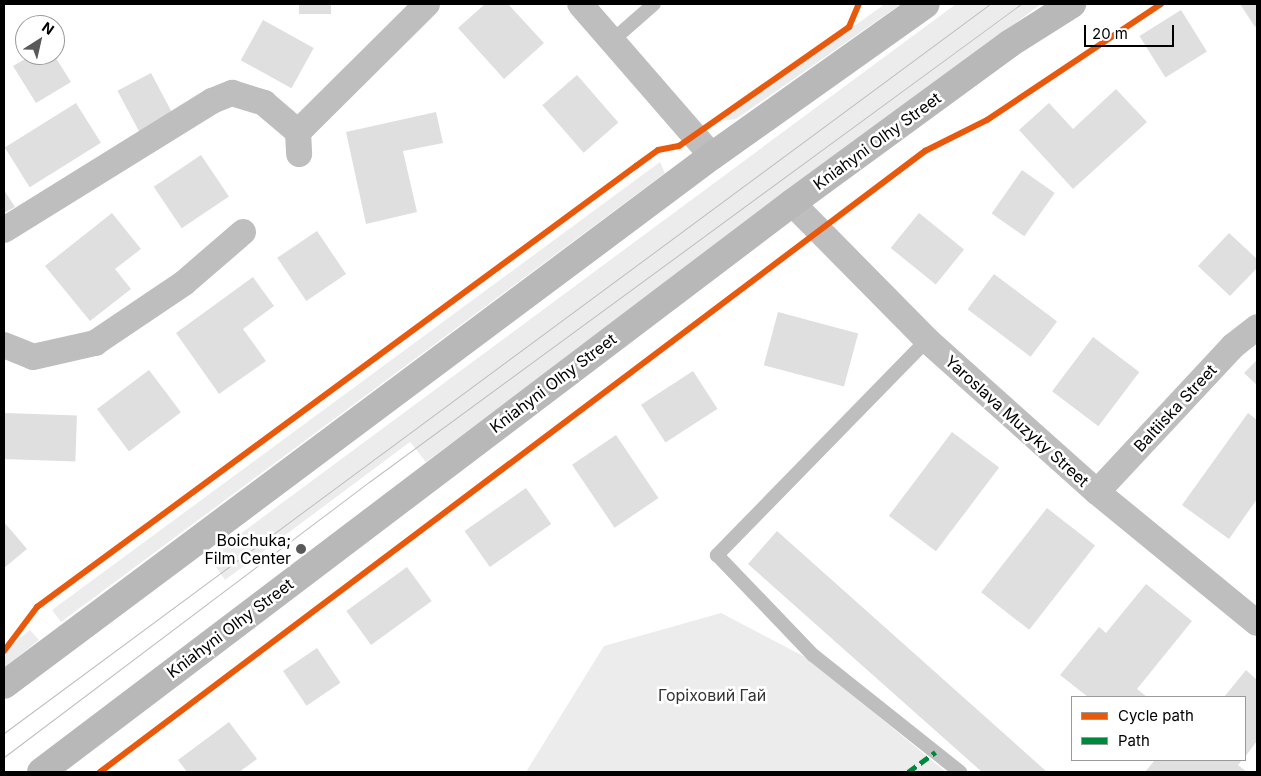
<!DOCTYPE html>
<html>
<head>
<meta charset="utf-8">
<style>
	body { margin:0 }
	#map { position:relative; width:1261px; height:776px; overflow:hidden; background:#fff; font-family:Inter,sans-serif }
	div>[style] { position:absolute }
	.green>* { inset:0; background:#ececec }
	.building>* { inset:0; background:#dfdfdf; transform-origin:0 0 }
	.service>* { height:14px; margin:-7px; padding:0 7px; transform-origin:7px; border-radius:7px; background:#bebebe }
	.minor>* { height:26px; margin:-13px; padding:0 13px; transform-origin:13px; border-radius:13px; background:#bebebe }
	.secondary>* { height:28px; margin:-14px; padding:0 14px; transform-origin:14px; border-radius:14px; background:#b8b8b8 }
	.tram>* { height:1px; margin:-0.5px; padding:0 0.5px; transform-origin:0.5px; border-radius:0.5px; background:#bebebe }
	.quiet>* { height:5px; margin-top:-2.5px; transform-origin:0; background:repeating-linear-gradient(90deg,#00873e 0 10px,transparent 0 15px) }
	.cycleway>* { height:6px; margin:-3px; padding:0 3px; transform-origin:3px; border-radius:3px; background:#e8590c }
	.dots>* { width:14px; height:14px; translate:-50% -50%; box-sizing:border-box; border:2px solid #fff; border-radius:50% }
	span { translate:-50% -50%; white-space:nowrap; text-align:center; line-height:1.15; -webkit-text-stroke:5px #fff; paint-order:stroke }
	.street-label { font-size:16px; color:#000 }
	.poi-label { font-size:16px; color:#000 }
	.right { translate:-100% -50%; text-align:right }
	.park-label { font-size:16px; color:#333 }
	.frame { position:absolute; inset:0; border:5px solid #000; pointer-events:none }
	.legend { position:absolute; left:1071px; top:696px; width:175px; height:65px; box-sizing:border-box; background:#fff; border:1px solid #999; margin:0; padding:6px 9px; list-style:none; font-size:15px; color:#000 }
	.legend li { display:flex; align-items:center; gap:10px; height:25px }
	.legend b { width:25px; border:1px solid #999 }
	.north { position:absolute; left:15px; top:15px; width:50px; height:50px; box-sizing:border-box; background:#fff; border:1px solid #999; border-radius:50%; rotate:35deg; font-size:14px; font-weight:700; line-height:20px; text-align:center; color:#000 }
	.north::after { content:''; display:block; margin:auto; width:18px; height:22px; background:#595959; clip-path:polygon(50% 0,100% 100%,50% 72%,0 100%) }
	.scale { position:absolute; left:1084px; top:25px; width:90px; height:22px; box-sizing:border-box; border:2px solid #000; border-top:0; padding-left:6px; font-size:15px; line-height:18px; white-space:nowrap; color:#000; -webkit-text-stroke:4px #fff; paint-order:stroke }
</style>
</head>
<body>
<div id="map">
	<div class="green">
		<i style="clip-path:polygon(885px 4px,901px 4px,736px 119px,721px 121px)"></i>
		<i style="clip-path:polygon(956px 4px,1041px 4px,426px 462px,410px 442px,225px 580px,209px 557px)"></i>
		<i style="clip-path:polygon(660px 162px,665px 173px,61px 622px,52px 610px)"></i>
		<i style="clip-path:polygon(721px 613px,809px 659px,946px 772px,526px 772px,604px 646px)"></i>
		<i style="clip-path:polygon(30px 630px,39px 640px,4px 668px,4px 651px)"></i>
	</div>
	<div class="building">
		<i style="left:299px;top:4px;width:32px;height:10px"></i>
		<i style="clip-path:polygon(485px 4px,508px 4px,544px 43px,504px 79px,458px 28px)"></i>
		<i style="clip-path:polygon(1240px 4px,1257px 4px,1257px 25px,1255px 27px)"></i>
		<i style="left:1181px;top:10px;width:49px;height:49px;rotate:58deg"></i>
		<i style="left:263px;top:20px;width:58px;height:46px;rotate:29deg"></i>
		<i style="clip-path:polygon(32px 55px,54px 55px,71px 82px,36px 103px,13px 66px)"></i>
		<i style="left:151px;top:73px;width:49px;height:38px;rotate:62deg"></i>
		<i style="left:577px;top:75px;width:63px;height:46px;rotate:49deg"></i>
		<i style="clip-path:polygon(1116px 89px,1147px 122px,1073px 189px,1019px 130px,1049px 103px,1073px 129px)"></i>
		<i style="left:76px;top:103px;width:47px;height:84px;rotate:58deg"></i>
		<i style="clip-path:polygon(436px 112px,443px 143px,403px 151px,417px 212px,366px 224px,346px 132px)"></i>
		<i style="left:201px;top:155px;width:50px;height:57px;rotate:56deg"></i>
		<i style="left:1022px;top:170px;width:40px;height:53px;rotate:35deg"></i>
		<i style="clip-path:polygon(4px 190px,15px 207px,4px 213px)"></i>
		<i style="clip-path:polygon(112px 213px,141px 249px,115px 269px,131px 289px,90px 321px,45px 266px)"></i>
		<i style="left:919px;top:213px;width:58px;height:45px;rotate:39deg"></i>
		<i style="left:317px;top:231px;width:52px;height:48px;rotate:56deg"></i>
		<i style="clip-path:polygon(1229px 233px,1257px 259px,1257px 268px,1230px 296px,1198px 266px)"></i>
		<i style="left:994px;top:274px;width:79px;height:44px;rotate:37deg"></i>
		<i style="clip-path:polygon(253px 277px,274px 306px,243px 329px,266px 361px,219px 394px,176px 333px)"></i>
		<i style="left:778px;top:312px;width:83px;height:55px;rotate:15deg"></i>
		<i style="left:1093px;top:337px;width:58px;height:68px;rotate:37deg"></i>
		<i style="clip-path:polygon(1257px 360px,1257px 385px,1244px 373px)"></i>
		<i style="left:149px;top:370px;width:53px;height:65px;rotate:53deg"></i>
		<i style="left:693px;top:371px;width:45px;height:62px;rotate:57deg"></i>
		<i style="left:5px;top:413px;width:72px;height:46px;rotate:2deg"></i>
		<i style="clip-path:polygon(1248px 413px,1257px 420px,1257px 499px,1229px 539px,1182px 505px)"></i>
		<i style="left:952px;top:432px;width:59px;height:105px;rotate:37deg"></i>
		<i style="left:616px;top:435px;width:76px;height:53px;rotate:56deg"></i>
		<i style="left:526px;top:488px;width:44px;height:75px;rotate:55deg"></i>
		<i style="left:1047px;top:508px;width:61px;height:107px;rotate:38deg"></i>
		<i style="clip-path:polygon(4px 522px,27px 549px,4px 568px)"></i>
		<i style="clip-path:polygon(777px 531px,1047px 772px,982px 772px,748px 564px)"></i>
		<i style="left:407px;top:567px;width:42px;height:75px;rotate:54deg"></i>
		<i style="clip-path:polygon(1146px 584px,1192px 621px,1137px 689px,1147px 697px,1088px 697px,1060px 675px,1099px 627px,1106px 633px)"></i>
		<i style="left:317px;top:648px;width:42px;height:41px;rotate:56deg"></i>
		<i style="clip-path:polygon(1246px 670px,1257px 680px,1257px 741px,1245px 757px,1245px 697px,1224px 697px)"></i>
		<i style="clip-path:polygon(229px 722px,257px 759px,239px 772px,187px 772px,178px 760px)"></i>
		<i style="clip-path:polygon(1155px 760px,1242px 760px,1238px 765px,1247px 772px,1145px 772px)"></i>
	</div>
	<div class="service">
		<i style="left:614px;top:39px;width:53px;rotate:-41.2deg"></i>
		<i style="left:927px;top:340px;width:301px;rotate:134.3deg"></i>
		<i style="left:717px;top:555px;width:139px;rotate:46.2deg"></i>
		<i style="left:813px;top:655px;width:188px;rotate:38.5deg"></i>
	</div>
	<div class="minor">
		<i style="left:580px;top:4px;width:201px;rotate:49deg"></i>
		<i style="left:298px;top:132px;width:182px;rotate:-44.8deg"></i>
		<i style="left:792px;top:203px;width:192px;rotate:45.4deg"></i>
		<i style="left:927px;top:340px;width:228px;rotate:41.8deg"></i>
		<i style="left:1097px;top:492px;width:207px;rotate:39.3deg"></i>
		<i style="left:4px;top:230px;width:245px;rotate:-31.8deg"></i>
		<i style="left:212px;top:101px;width:22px;rotate:-22deg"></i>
		<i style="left:232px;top:93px;width:34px;rotate:17deg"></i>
		<i style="left:264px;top:103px;width:45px;rotate:40.5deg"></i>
		<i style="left:298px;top:132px;width:22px;rotate:87deg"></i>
		<i style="left:4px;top:345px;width:31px;rotate:22deg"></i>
		<i style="left:33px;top:357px;width:64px;rotate:-12.7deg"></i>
		<i style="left:95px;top:343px;width:107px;rotate:-34deg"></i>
		<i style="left:184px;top:283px;width:78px;rotate:-40.8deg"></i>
		<i style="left:1097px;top:492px;width:200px;rotate:-47deg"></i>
		<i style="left:1233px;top:346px;width:31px;rotate:-38deg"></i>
	</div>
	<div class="secondary">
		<i style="left:4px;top:685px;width:884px;rotate:-36.77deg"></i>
		<i style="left:712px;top:156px;width:262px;rotate:-35.4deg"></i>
		<i style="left:41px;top:772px;width:942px;rotate:-37.15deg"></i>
		<i style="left:792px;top:203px;width:269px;rotate:-36.2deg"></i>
		<i style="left:1009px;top:44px;width:75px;rotate:-32.4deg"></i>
	</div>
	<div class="tram">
		<i style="left:4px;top:733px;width:1226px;rotate:-36.48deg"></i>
		<i style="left:4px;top:757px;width:457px;rotate:-37deg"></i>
		<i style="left:369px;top:482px;width:808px;rotate:-36.25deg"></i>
	</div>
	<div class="quiet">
		<i style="left:908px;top:772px;width:34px;rotate:-36deg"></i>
	</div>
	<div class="cycleway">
		<i style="left:4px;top:651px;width:55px;rotate:-53.1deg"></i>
		<i style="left:37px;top:607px;width:744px;rotate:-36.36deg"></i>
		<i style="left:636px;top:166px;width:27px;rotate:-36deg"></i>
		<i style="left:658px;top:150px;width:21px;rotate:-11deg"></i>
		<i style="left:679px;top:146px;width:208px;rotate:-35deg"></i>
		<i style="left:849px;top:27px;width:25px;rotate:-67deg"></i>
		<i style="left:100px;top:772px;width:1033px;rotate:-36.97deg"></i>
		<i style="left:925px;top:151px;width:69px;rotate:-26.6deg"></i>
		<i style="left:987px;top:120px;width:209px;rotate:-33.7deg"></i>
	</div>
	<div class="dots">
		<i style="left:301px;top:549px;background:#595959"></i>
	</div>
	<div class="street-label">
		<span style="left:877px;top:141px;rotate:-36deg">Kniahyni Olhy Street</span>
		<span style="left:553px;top:383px;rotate:-37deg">Kniahyni Olhy Street</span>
		<span style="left:1175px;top:408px;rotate:-47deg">Baltiiska Street</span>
		<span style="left:1017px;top:421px;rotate:42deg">Yaroslava Muzyky Street</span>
		<span style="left:230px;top:628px;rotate:-37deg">Kniahyni Olhy Street</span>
	</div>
	<div class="poi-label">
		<span class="right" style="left:291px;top:549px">Boichuka;<br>Film Center</span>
	</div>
	<div class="park-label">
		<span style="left:712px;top:695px">Горіховий Гай</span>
	</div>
	<div class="frame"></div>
	<ul class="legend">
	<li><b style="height:6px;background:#e8590c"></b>Cycle path</li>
	<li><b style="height:6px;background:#00873e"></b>Path</li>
	</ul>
	<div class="north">N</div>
	<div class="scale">20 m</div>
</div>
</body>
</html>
